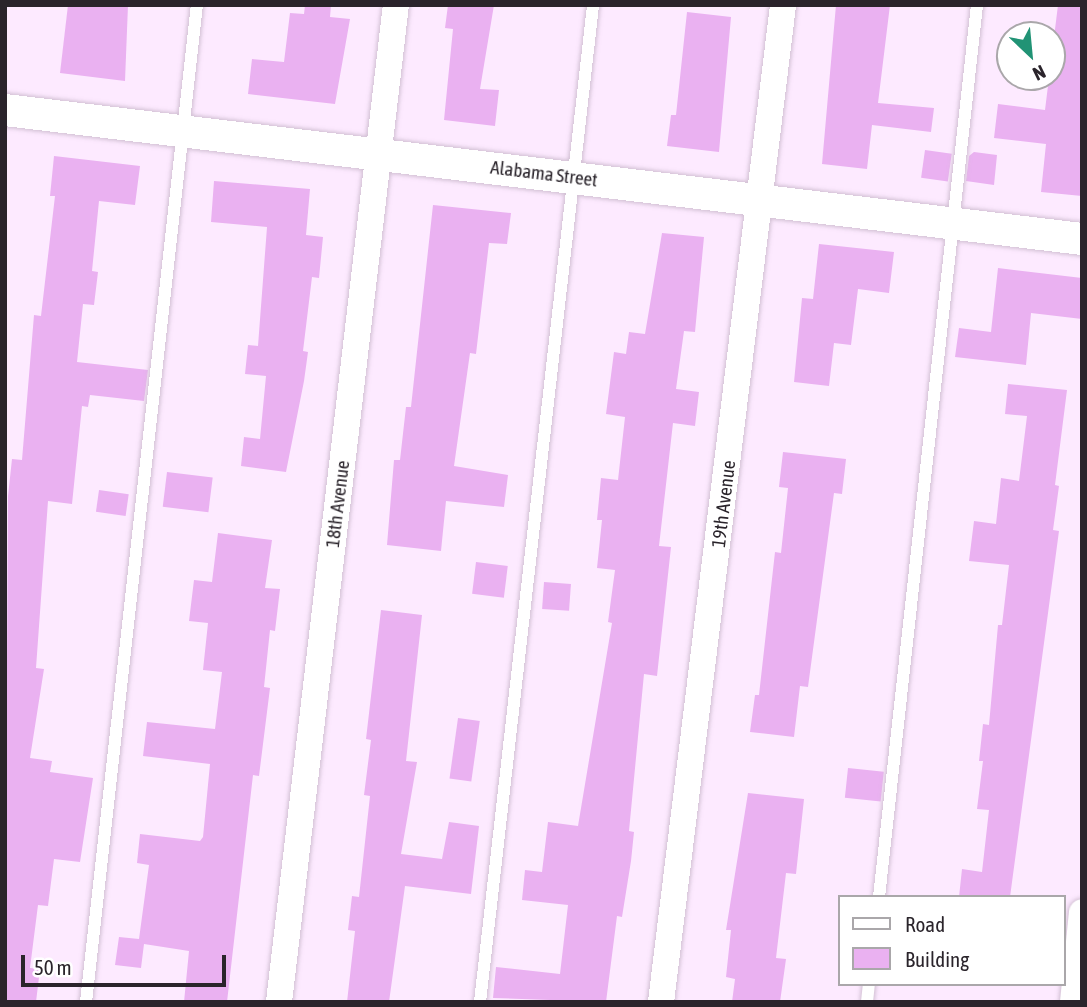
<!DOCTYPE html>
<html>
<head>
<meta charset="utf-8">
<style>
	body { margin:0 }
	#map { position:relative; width:1087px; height:1007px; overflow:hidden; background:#fdeaff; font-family:"Asap Condensed",sans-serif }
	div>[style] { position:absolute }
	.building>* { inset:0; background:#eab1f1; transform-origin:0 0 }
	.roads { filter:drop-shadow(0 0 2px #d2c0d4) drop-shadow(0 0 2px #d2c0d4) }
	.service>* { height:12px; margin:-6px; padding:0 6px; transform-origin:6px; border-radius:6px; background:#fff }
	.minor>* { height:26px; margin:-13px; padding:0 13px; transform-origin:13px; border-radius:13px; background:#fff }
	.tertiary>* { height:32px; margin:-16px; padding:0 16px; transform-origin:16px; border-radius:16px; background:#fff }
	span { translate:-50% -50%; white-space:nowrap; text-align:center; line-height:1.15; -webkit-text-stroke:5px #fff; paint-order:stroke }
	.street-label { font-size:19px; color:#2a242b }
	.frame { position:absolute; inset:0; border:7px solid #2a242b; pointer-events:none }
	.legend { position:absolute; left:838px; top:895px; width:228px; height:91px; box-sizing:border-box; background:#fff; border:2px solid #aaa7aa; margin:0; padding:9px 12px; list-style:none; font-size:21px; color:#2a242b }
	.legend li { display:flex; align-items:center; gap:14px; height:35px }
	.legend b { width:35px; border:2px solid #aaa7aa }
	.north { position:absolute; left:996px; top:21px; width:70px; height:70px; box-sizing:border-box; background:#fff; border:2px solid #aaa7aa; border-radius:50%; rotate:154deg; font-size:19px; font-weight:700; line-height:28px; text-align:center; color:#2a242b }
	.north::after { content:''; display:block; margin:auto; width:24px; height:32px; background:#219375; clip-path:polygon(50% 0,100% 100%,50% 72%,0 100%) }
	.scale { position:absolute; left:21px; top:955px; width:205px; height:32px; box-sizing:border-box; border:4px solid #2a242b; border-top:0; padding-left:9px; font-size:21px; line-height:24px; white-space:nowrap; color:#2a242b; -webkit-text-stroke:5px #fff; paint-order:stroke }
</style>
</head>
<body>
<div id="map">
	<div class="building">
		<i style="clip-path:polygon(68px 5px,128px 5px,125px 81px,60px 73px)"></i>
		<i style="clip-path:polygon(305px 5px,331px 5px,330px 17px,350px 19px,335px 104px,248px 94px,252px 59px,284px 62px,290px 13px,304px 14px)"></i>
		<i style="clip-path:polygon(448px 5px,494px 5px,480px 89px,499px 90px,495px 126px,444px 120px,453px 29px,445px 28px)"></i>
		<i style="clip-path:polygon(836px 5px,890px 5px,878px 103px,934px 108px,931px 132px,872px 125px,867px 169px,822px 164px)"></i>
		<i style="clip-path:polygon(1058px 5px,1082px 7px,1082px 196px,1041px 192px,1046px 144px,994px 138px,998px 104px,1045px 110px)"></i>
		<i style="clip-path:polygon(687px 12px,731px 17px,719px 152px,667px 146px,671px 115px,676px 115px)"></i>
		<i style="left:925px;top:150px;width:27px;height:28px;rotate:8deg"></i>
		<i style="clip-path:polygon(974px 152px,997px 155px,994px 185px,966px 181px,969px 156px)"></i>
		<i style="clip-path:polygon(54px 156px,140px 166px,135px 205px,99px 201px,92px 271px,98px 272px,94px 305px,83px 304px,77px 362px,148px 370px,144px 401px,90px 395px,88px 407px,82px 406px,72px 504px,48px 501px,36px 668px,44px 669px,30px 758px,52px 761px,50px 772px,93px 778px,80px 862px,54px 859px,48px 906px,38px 905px,30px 968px,40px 969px,36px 1002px,5px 1002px,8px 496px,12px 459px,22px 460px,34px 315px,41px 316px,55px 196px,50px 196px)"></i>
		<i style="clip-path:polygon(214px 181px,310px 189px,306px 235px,323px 237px,319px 278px,312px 277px,303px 351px,308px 352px,304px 381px,286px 472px,241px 466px,244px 437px,260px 439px,266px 376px,245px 374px,248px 345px,258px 346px,267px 227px,211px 222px)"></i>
		<i style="clip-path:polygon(433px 205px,511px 213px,507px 244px,489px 243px,476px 354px,470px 353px,454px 466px,508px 475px,504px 507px,446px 501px,441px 551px,387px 545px,394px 460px,400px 460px,406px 407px,411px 407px)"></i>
		<i style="clip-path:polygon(662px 233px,704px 237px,695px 332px,684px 331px,676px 389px,699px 392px,695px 426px,673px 423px,659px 546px,671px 547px,657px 676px,644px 674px,629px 831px,634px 832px,631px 861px,622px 917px,617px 916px,606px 1002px,493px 998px,496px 967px,560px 974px,568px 905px,522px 900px,525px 870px,542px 872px,548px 822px,578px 826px,612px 623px,608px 622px,615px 570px,597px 568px,602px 520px,597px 520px,601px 478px,618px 480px,625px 417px,606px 414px,614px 352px,626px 354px,629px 332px,645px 334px)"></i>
		<i style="clip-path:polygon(819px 244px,894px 252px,889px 293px,858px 289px,851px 345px,834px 343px,829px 386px,794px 382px,802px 298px,813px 299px)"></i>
		<i style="clip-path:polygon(998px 268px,1082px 278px,1082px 319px,1031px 313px,1026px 365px,955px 357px,959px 328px,991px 332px)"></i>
		<i style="clip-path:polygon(1008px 384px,1067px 390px,1055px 485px,1059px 486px,1053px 530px,1059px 531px,1010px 897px,959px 897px,962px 869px,982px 872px,989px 810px,977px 809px,983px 761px,979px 761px,983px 724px,989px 725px,998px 625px,1002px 625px,1009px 565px,969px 561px,974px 521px,996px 524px,1001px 478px,1019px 481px,1027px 416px,1005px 414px)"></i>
		<i style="clip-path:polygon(783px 452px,846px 459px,842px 494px,834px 493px,808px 687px,800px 686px,794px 737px,750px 732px,755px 695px,759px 695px,775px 552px,781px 553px,788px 488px,779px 487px)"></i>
		<i style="left:167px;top:472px;width:46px;height:35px;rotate:7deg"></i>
		<i style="left:99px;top:490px;width:30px;height:22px;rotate:8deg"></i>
		<i style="clip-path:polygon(218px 533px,272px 540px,265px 588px,280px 589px,275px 631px,270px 630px,264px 687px,270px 688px,259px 776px,253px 775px,227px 1002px,184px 1002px,189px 951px,144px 944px,141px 968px,115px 965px,119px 937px,139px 939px,149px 865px,137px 863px,140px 834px,200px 841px,203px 837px,210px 764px,143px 756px,147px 722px,215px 729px,222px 672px,203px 670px,208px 623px,189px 621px,194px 580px,212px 582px)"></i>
		<i style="left:476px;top:562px;width:32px;height:32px;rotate:7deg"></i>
		<i style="left:544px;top:582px;width:27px;height:27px;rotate:4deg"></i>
		<i style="clip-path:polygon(381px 610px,422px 615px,406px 761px,417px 762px,401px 854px,442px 859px,449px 822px,479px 826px,471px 894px,405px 886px,389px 1002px,347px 1002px,355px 931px,348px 930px,352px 896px,359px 897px,370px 796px,364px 795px,371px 740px,366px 739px)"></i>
		<i style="left:458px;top:718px;width:22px;height:61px;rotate:8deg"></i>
		<i style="left:848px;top:768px;width:36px;height:30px;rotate:6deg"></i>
		<i style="clip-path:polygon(748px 793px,804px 799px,796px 874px,786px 873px,776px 958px,786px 959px,780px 1002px,732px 1002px,735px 979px,726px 977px,731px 930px,726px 930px)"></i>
	</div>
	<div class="roads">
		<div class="service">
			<i style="left:879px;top:897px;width:897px;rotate:-83.73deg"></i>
			<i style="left:86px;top:1002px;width:1003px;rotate:-83.65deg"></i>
			<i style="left:480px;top:1002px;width:1003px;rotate:-83.53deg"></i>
			<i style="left:867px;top:1002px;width:18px;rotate:-84deg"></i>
		</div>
		<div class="minor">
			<i style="left:279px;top:1002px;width:1004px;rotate:-83.31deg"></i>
			<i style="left:661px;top:1002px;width:1004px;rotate:-83.02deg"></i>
			<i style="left:1073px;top:1002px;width:90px;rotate:-84.3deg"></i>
		</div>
		<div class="tertiary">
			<i style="left:5px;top:110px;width:1085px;rotate:6.83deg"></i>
		</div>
	</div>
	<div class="street-label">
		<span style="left:544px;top:174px;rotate:7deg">Alabama Street</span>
		<span style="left:338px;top:504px;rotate:-83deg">18th Avenue</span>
		<span style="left:724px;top:504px;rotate:-83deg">19th Avenue</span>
	</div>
	<div class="frame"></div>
	<ul class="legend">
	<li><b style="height:9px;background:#fff"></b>Road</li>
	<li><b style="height:19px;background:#eab1f1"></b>Building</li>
	</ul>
	<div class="north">N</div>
	<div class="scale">50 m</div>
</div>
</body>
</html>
